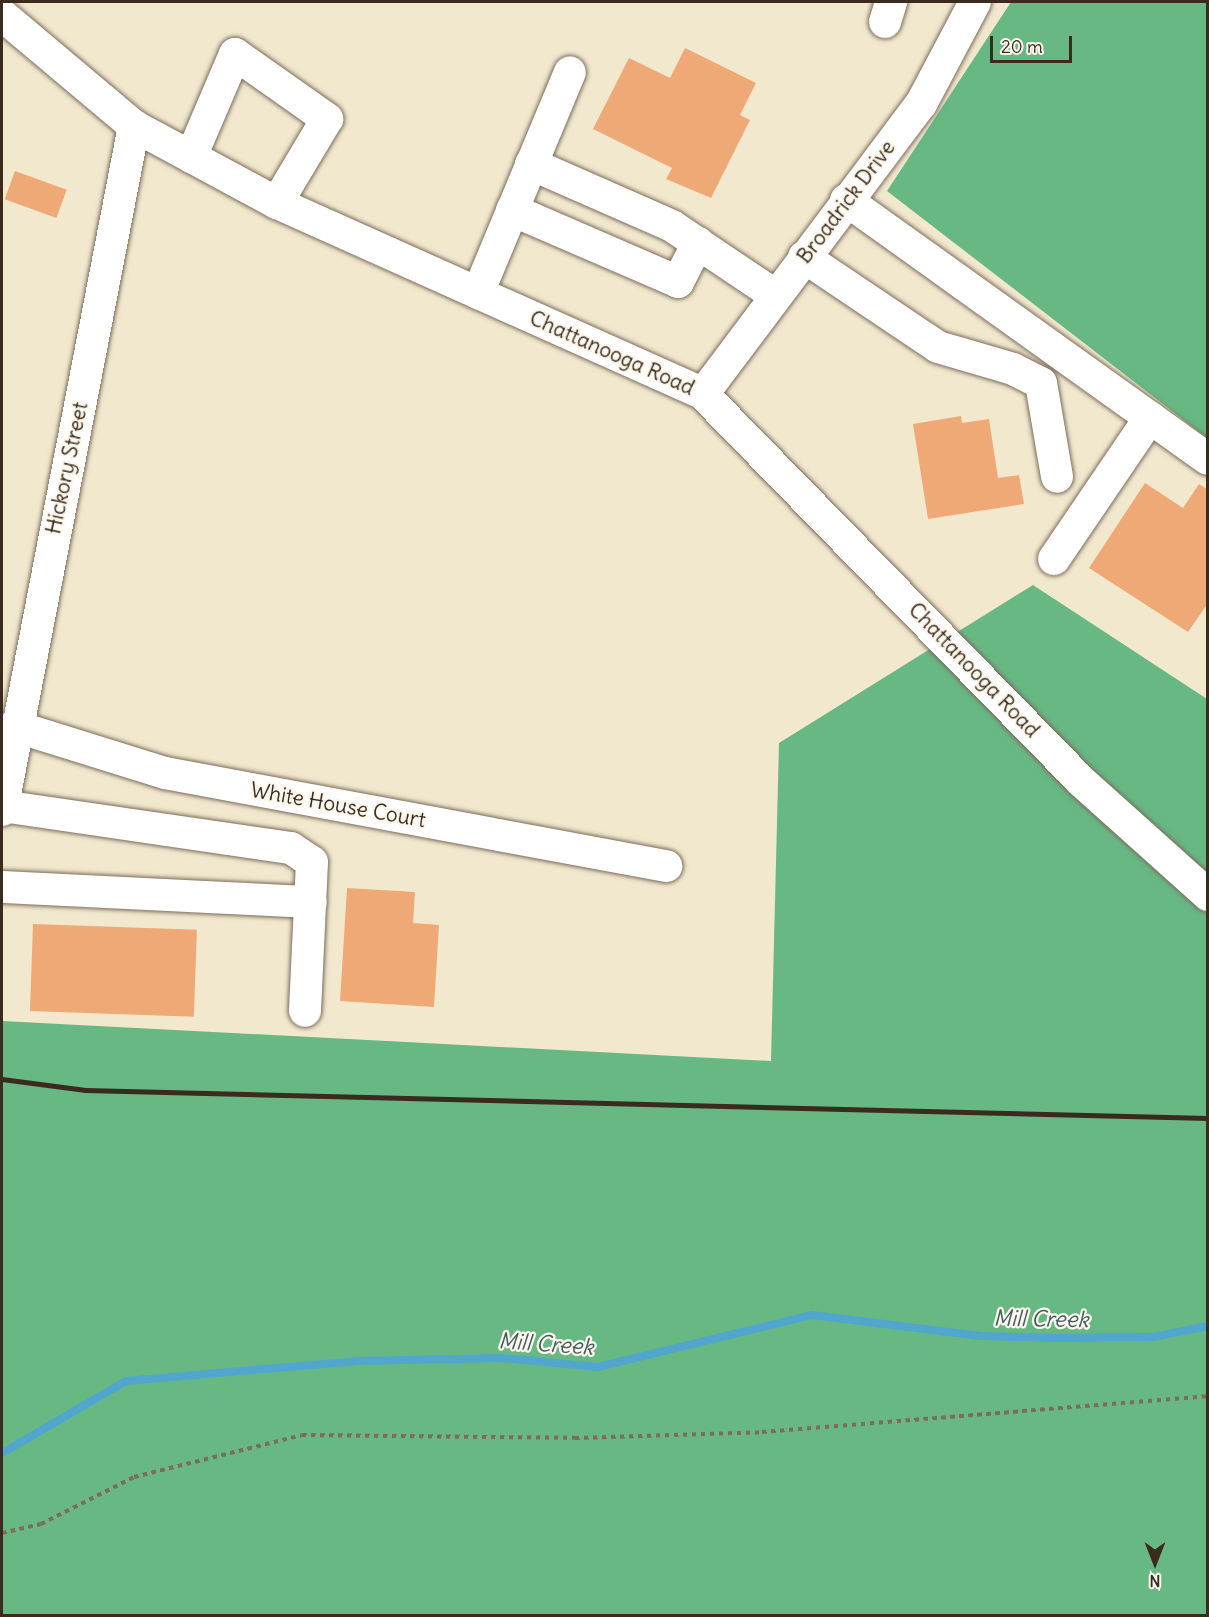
<!DOCTYPE html>
<html>
<head>
<meta charset="utf-8">
<style>
	body { margin:0 }
	#map { position:relative; width:1209px; height:1617px; overflow:hidden; background:#f2e8ce; font-family:Delius,sans-serif }
	div>[style] { position:absolute }
	.forest>* { inset:0; background:#68b884 }
	.stream>* { height:8px; margin:-4px; padding:0 4px; transform-origin:4px; border-radius:4px; background:#51a6cd }
	.building>* { inset:0; background:#efa976; transform-origin:0 0 }
	.path>* { height:4px; margin-top:-2px; transform-origin:0; background:repeating-linear-gradient(90deg,#7b6c5c 0 4.5px,transparent 0 9px) }
	.roads { filter:drop-shadow(0 0 2px #7b6c5c) drop-shadow(0 0 2px #7b6c5c) }
	.minor>* { height:32px; margin:-16px; padding:0 16px; transform-origin:16px; border-radius:16px; background:#fff }
	.rail>* { height:4.5px; margin:-2.25px; padding:0 2.25px; transform-origin:2.25px; border-radius:2.25px; background:#3b2a1e }
	span { translate:-50% -50%; white-space:nowrap; text-align:center; line-height:1.15; -webkit-text-stroke:4.5px #fbf7ec; paint-order:stroke }
	.street-label { font-size:21px; color:#3b2a1e }
	.water-label { font-size:22px; color:#445c64; font-style:italic }
	.frame { position:absolute; inset:0; border:3px solid #3b2a1e; pointer-events:none }
	.north { position:absolute; left:1125px; top:1533px; width:60px; height:60px; -webkit-text-stroke:4px #fbf7ec; paint-order:stroke; rotate:180deg; font-size:16px; font-weight:700; line-height:24px; text-align:center; color:#3b2a1e }
	.north::after { content:''; display:block; margin:auto; width:21px; height:27px; background:#3b2a1e; clip-path:polygon(50% 0,100% 100%,50% 72%,0 100%) }
	.scale { position:absolute; left:990px; top:36px; width:82px; height:27px; box-sizing:border-box; border:3px solid #3b2a1e; border-top:0; padding-left:8px; font-size:18px; line-height:21px; white-space:nowrap; color:#3b2a1e; -webkit-text-stroke:4px #fbf7ec; paint-order:stroke }
</style>
</head>
<body>
<div id="map">
	<div class="forest">
		<i style="clip-path:polygon(1011px 2px,1207px 2px,1207px 438px,887px 191px)"></i>
		<i style="clip-path:polygon(1033px 585px,1207px 699px,1207px 1615px,2px 1615px,2px 1021px,771px 1061px,779px 743px)"></i>
	</div>
	<div class="stream">
		<i style="left:2px;top:1453px;width:143px;rotate:-30.1deg"></i>
		<i style="left:126px;top:1381px;width:232px;rotate:-4.9deg"></i>
		<i style="left:357px;top:1361px;width:145px;rotate:-1.2deg"></i>
		<i style="left:502px;top:1358px;width:96px;rotate:5.4deg"></i>
		<i style="left:598px;top:1367px;width:220px;rotate:-13.7deg"></i>
		<i style="left:812px;top:1315px;width:170px;rotate:7.1deg"></i>
		<i style="left:981px;top:1336px;width:72px;rotate:1.6deg"></i>
		<i style="left:1053px;top:1338px;width:100px;rotate:-0.6deg"></i>
		<i style="left:1153px;top:1337px;width:56px;rotate:-11.3deg"></i>
	</div>
	<div class="building">
		<i style="clip-path:polygon(685px 48px,756px 83px,740px 115px,750px 120px,711px 198px,666px 179px,672px 168px,593px 129px,629px 58px,670px 78px)"></i>
		<i style="left:15px;top:171px;width:55px;height:30px;rotate:20deg"></i>
		<i style="clip-path:polygon(961px 416px,962px 423px,989px 419px,998px 478px,1019px 475px,1024px 504px,928px 519px,913px 424px)"></i>
		<i style="clip-path:polygon(1145px 483px,1183px 508px,1199px 484px,1208px 490px,1208px 603px,1188px 632px,1089px 568px)"></i>
		<i style="clip-path:polygon(347px 888px,415px 892px,413px 923px,439px 925px,434px 1007px,340px 1001px)"></i>
		<i style="left:33px;top:924px;width:164px;height:87px;rotate:2deg"></i>
	</div>
	<div class="path">
		<i style="left:2px;top:1533px;width:40px;rotate:-13deg"></i>
		<i style="left:41px;top:1524px;width:104px;rotate:-26.8deg"></i>
		<i style="left:134px;top:1477px;width:173px;rotate:-14deg"></i>
		<i style="left:302px;top:1435px;width:273px;rotate:0.6deg"></i>
		<i style="left:575px;top:1438px;width:187px;rotate:-1.8deg"></i>
		<i style="left:762px;top:1432px;width:447px;rotate:-4.6deg"></i>
	</div>
	<div class="roads">
		<div class="minor">
			<i style="left:2px;top:15px;width:172px;rotate:40.1deg"></i>
			<i style="left:134px;top:126px;width:162px;rotate:28.3deg"></i>
			<i style="left:277px;top:203px;width:467px;rotate:24.1deg"></i>
			<i style="left:703px;top:394px;width:541px;rotate:45.67deg"></i>
			<i style="left:1081px;top:781px;width:171px;rotate:41.9deg"></i>
			<i style="left:885px;top:22px;width:21px;rotate:-73deg"></i>
			<i style="left:191px;top:157px;width:112px;rotate:-66.9deg"></i>
			<i style="left:235px;top:54px;width:113px;rotate:35.2deg"></i>
			<i style="left:327px;top:119px;width:98px;rotate:120.8deg"></i>
			<i style="left:531px;top:164px;width:154px;rotate:23.7deg"></i>
			<i style="left:672px;top:226px;width:125px;rotate:33.9deg"></i>
			<i style="left:846px;top:200px;width:445px;rotate:35.6deg"></i>
			<i style="left:512px;top:210px;width:181px;rotate:23.4deg"></i>
			<i style="left:678px;top:282px;width:44px;rotate:-62.9deg"></i>
			<i style="left:804px;top:257px;width:161px;rotate:33.9deg"></i>
			<i style="left:938px;top:347px;width:78px;rotate:16.3deg"></i>
			<i style="left:1013px;top:369px;width:31px;rotate:27deg"></i>
			<i style="left:1041px;top:383px;width:95px;rotate:80.3deg"></i>
			<i style="left:478px;top:293px;width:239px;rotate:-67.4deg"></i>
			<i style="left:703px;top:394px;width:363px;rotate:-53.1deg"></i>
			<i style="left:921px;top:104px;width:115px;rotate:-62.1deg"></i>
			<i style="left:1054px;top:559px;width:171px;rotate:-55.8deg"></i>
			<i style="left:14px;top:726px;width:158px;rotate:17.3deg"></i>
			<i style="left:165px;top:773px;width:510px;rotate:10.52deg"></i>
			<i style="left:2px;top:806px;width:292px;rotate:8.3deg"></i>
			<i style="left:291px;top:848px;width:25px;rotate:34deg"></i>
			<i style="left:312px;top:862px;width:149px;rotate:92.7deg"></i>
			<i style="left:2px;top:810px;width:697px;rotate:-79.08deg"></i>
			<i style="left:2px;top:887px;width:309px;rotate:2.8deg"></i>
		</div>
	</div>
	<div class="rail">
		<i style="left:2px;top:1079px;width:84px;rotate:7.5deg"></i>
		<i style="left:85px;top:1090px;width:1123px;rotate:1.43deg"></i>
	</div>
	<div class="street-label">
		<span style="left:846px;top:202px;rotate:-53deg">Broadrick Drive</span>
		<span style="left:612px;top:353px;rotate:24deg">Chattanooga Road</span>
		<span style="left:67px;top:468px;rotate:-78deg">Hickory Street</span>
		<span style="left:974px;top:670px;rotate:46deg">Chattanooga Road</span>
		<span style="left:338px;top:805px;rotate:10deg">White House Court</span>
	</div>
	<div class="water-label">
		<span style="left:1041px;top:1319px;rotate:1deg">Mill Creek</span>
		<span style="left:546px;top:1344px;rotate:4deg">Mill Creek</span>
	</div>
	<div class="frame"></div>
	<div class="north">N</div>
	<div class="scale">20 m</div>
</div>
</body>
</html>
